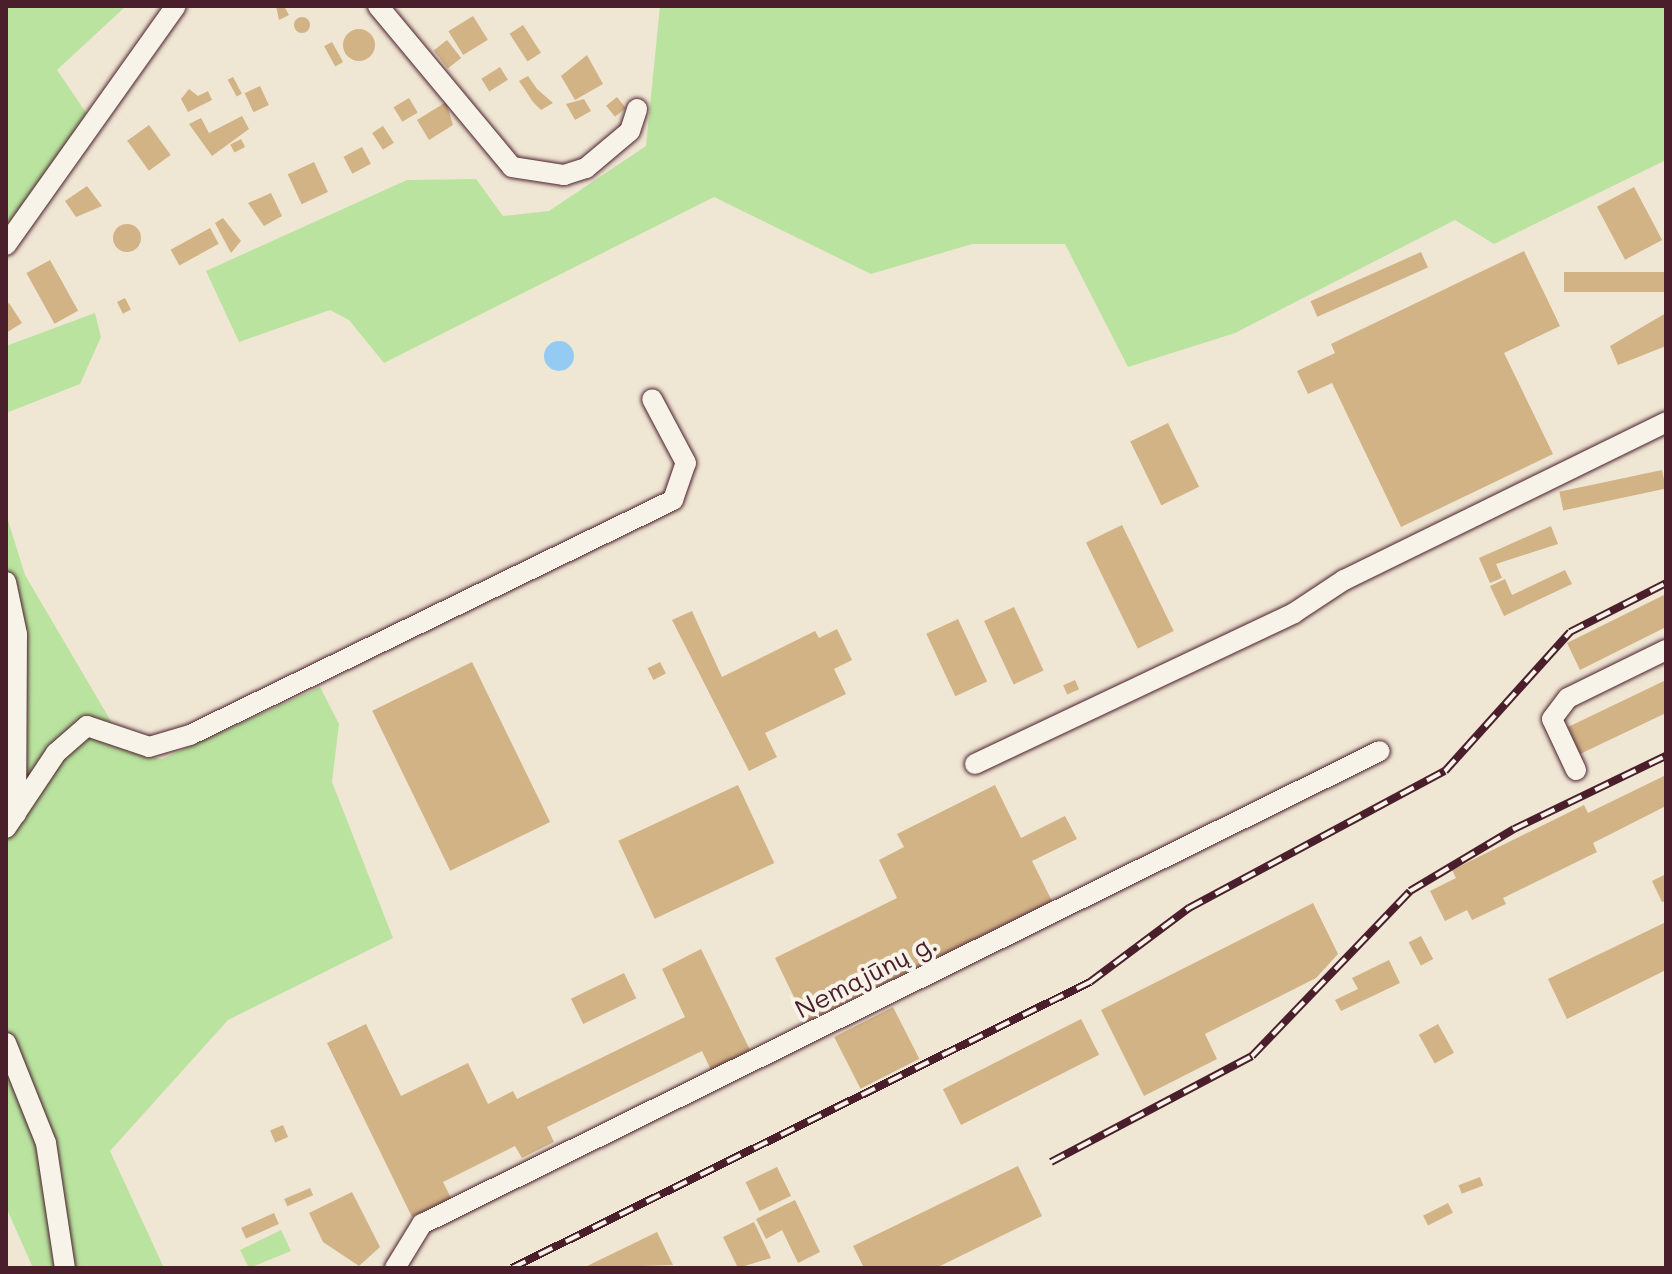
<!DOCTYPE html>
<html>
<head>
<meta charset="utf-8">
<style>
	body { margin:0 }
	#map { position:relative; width:1672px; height:1274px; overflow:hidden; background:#f0e6d4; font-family:Mali,sans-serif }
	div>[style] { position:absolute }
	.green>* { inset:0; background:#b9e39f }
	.water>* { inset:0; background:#94cbf3 }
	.round { border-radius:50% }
	.building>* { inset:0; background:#d2b386; transform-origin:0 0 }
	.roads { filter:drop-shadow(0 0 2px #4a1f2b) drop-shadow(0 0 2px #4a1f2b) }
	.minor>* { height:20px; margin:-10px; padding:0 10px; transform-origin:10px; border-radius:10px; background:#f7f3e8 }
	.rail>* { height:8px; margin-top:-4px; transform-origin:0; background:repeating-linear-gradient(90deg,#f7f3e8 0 15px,#4a1f2b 0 30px); box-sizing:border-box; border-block:2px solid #4a1f2b }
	span { translate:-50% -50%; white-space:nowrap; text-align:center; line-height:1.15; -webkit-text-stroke:8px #f7f3e8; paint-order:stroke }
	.street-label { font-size:26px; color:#4a1f2b }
	.frame { position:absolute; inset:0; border:8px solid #4a1f2b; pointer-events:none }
</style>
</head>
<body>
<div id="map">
	<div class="green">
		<i style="clip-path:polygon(6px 6px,126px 6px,57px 70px,91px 120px,6px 231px)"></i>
		<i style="clip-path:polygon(660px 6px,1666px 6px,1666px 160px,1494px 244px,1455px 220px,1235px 333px,1128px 367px,1065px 244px,972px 244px,871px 274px,714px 197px,384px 363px,349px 320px,330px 310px,239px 342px,206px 271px,407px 180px,476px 179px,503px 216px,549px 211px,646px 146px)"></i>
		<i style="clip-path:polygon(95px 313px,101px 337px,80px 384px,6px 413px,6px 346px)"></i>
		<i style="clip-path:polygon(6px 514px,25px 575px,129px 752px,162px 759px,320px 687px,339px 724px,332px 782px,393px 938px,228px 1020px,110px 1151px,164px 1268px,33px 1268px,6px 1207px)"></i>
		<i style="clip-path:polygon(281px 1230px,291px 1251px,249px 1268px,240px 1250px)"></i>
	</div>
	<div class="water">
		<i class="round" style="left:544px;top:341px;width:30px;height:30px"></i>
	</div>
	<div class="building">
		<i style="clip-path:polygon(276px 6px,284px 6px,289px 15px,279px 20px)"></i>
		<i style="left:473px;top:16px;width:28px;height:29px;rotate:58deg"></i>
		<i class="round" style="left:294px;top:17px;width:16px;height:16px"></i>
		<i style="left:523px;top:25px;width:33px;height:16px;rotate:57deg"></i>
		<i class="round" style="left:343px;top:29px;width:32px;height:32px"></i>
		<i style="left:447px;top:40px;width:23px;height:17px;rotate:52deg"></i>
		<i style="left:332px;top:42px;width:23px;height:9px;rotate:61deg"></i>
		<i style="clip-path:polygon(587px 55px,603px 84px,575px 100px,561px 76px)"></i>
		<i style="left:500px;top:67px;width:15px;height:22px;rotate:58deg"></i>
		<i style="clip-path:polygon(528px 76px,537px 89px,553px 103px,541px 110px,533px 102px,519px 81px)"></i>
		<i style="left:233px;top:77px;width:19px;height:6px;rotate:62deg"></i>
		<i style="left:260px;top:86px;width:21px;height:17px;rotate:65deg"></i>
		<i style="clip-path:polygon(189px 89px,198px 96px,208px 91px,212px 100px,188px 112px,181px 99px)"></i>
		<i style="left:617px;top:97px;width:14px;height:14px;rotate:51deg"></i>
		<i style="left:409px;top:98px;width:17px;height:18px;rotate:59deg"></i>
		<i style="clip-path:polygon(584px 99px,591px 111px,575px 120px,566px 104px)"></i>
		<i style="clip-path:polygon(446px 102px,453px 125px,429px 140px,417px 120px)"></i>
		<i style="clip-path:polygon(242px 116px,249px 129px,212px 156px,189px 124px,201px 118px,209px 133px)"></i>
		<i style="left:149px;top:125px;width:37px;height:27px;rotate:54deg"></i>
		<i style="left:383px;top:126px;width:20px;height:13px;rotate:57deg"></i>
		<i style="left:241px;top:139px;width:9px;height:12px;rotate:63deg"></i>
		<i style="left:362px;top:147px;width:19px;height:21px;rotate:62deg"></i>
		<i style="left:314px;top:162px;width:33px;height:29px;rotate:65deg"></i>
		<i style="clip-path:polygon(87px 186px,102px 206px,76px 217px,65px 201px)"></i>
		<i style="left:1634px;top:187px;width:60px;height:42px;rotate:62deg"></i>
		<i style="clip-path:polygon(271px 193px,282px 216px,264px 226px,248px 203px)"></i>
		<i style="clip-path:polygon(223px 218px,241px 241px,231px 253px,215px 223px)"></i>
		<i class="round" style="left:113px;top:224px;width:28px;height:28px"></i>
		<i style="left:210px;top:228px;width:18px;height:45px;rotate:61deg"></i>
		<i style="clip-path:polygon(1524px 251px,1560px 326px,1504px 353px,1553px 454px,1401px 527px,1332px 383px,1308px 394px,1297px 371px,1335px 353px,1331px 344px)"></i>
		<i style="left:1421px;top:252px;width:17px;height:121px;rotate:66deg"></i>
		<i style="left:50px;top:260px;width:58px;height:27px;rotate:61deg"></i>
		<i style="left:1666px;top:272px;width:20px;height:102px;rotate:90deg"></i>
		<i style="left:125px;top:298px;width:13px;height:9px;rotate:63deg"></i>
		<i style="clip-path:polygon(9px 303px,22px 323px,6px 333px,6px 305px)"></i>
		<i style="clip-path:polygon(1666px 313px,1666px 346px,1618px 365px,1610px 346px)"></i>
		<i style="left:1168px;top:423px;width:71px;height:42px;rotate:64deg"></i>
		<i style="left:1662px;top:470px;width:19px;height:105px;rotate:78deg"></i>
		<i style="left:1122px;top:525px;width:118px;height:40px;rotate:64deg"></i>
		<i style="clip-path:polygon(1551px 526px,1558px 544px,1496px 564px,1502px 578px,1490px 583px,1479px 558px)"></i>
		<i style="clip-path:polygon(1565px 570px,1572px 584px,1504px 616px,1490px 586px,1505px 579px,1512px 595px)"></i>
		<i style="clip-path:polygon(1666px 594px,1666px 627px,1580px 670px,1567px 643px)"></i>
		<i style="left:1014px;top:607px;width:70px;height:33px;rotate:65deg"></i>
		<i style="clip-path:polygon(692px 611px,722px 677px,815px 631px,819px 638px,837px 629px,852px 660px,834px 669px,846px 694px,765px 733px,777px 757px,749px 771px,672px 620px)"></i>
		<i style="left:958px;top:619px;width:69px;height:35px;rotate:65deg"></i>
		<i style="left:472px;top:662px;width:178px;height:111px;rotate:64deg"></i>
		<i style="left:660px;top:662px;width:13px;height:14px;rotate:63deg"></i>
		<i style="left:1075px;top:680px;width:10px;height:13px;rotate:66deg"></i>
		<i style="clip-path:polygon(1666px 680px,1666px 713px,1580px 754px,1568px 727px)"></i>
		<i style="clip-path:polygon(1666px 775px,1666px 806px,1593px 843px,1597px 852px,1503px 898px,1506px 904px,1472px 920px,1467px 910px,1445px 921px,1430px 891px,1456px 878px,1452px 870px,1584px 805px,1588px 813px)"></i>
		<i style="left:738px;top:785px;width:86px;height:132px;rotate:65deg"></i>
		<i style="clip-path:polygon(995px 785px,1021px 838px,1065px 816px,1077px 839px,1032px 861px,1052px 901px,806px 1022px,775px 958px,897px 898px,879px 860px,904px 847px,897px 834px)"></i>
		<i style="clip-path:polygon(1666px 874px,1666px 901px,1662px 902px,1652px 881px)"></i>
		<i style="clip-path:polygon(1313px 903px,1338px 954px,1316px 978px,1205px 1034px,1217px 1059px,1144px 1096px,1101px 1010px)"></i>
		<i style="clip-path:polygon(1666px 922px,1666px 970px,1567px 1019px,1548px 979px)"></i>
		<i style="left:1421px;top:936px;width:26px;height:14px;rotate:62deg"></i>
		<i style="clip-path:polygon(701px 949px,750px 1050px,711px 1070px,702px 1051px,547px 1127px,554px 1142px,522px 1158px,515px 1146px,443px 1182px,451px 1198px,412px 1217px,327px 1043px,366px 1024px,401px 1096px,468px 1063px,488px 1104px,513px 1091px,517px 1099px,685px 1017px,662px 969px)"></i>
		<i style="clip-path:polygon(1389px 960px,1400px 983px,1341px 1011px,1335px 1000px,1358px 989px,1352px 978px)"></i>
		<i style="left:624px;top:973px;width:28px;height:59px;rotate:64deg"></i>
		<i style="left:893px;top:1007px;width:58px;height:66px;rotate:63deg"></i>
		<i style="left:1081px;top:1019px;width:40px;height:155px;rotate:63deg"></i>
		<i style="left:1438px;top:1024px;width:33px;height:22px;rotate:61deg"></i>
		<i style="left:283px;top:1125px;width:13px;height:14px;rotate:67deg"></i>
		<i style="clip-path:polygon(1018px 1166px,1042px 1216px,936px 1268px,864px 1268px,853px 1246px)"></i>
		<i style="left:777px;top:1167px;width:32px;height:35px;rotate:64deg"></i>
		<i style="left:1480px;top:1177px;width:9px;height:23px;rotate:69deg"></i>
		<i style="left:310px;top:1188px;width:8px;height:28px;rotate:67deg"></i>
		<i style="clip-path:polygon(352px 1192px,380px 1247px,359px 1266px,323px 1242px,309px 1213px)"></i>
		<i style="clip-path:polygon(795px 1200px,820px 1252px,798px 1263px,782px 1230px,766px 1239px,756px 1219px)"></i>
		<i style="left:1448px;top:1203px;width:11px;height:28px;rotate:63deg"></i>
		<i style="left:274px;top:1213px;width:12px;height:36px;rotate:66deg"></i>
		<i style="clip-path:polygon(754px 1222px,771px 1258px,738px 1268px,723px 1237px)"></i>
		<i style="clip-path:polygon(657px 1232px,673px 1265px,583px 1268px)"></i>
	</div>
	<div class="roads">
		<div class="minor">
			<i style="left:378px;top:6px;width:209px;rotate:50.2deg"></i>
			<i style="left:512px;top:167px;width:53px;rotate:8.7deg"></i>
			<i style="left:564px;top:175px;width:23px;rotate:-18deg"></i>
			<i style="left:586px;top:168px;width:57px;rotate:-40.1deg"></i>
			<i style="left:630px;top:131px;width:23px;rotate:-72deg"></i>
			<i style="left:6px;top:245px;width:293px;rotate:-54.6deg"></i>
			<i style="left:6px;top:582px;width:53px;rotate:78.1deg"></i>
			<i style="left:17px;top:634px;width:180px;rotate:90.3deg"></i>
			<i style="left:975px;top:764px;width:353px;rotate:-25.3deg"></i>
			<i style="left:1294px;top:613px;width:60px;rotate:-33.4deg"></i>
			<i style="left:1344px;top:580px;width:359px;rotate:-26.1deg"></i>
			<i style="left:1576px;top:770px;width:56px;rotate:-115.2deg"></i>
			<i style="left:1552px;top:719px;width:26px;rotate:-53deg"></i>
			<i style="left:1568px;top:698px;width:109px;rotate:-26.1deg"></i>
			<i style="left:6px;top:828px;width:90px;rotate:-56.3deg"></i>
			<i style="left:56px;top:753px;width:41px;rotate:-41.1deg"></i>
			<i style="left:87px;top:726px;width:65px;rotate:18.7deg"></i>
			<i style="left:149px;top:747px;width:43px;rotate:-16.3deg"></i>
			<i style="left:190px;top:735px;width:537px;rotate:-25.94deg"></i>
			<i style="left:673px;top:500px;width:39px;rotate:-71deg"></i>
			<i style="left:686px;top:463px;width:72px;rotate:-118deg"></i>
			<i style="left:6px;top:1043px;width:108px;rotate:68.2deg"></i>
			<i style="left:46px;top:1143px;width:126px;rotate:81.4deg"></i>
			<i style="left:395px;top:1268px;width:52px;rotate:-58.5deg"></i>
			<i style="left:422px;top:1224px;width:1068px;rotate:-26.28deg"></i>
		</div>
	</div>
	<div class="rail">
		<i style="left:1051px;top:1162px;width:227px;rotate:-27.8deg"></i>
		<i style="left:1252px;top:1056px;width:228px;rotate:-46.2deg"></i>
		<i style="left:1410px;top:891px;width:121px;rotate:-30.8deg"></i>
		<i style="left:1514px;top:829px;width:169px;rotate:-25.7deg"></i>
		<i style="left:512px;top:1268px;width:645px;rotate:-26.33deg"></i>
		<i style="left:1090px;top:982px;width:124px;rotate:-36.8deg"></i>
		<i style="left:1189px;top:908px;width:290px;rotate:-28.2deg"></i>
		<i style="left:1445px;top:771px;width:187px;rotate:-48deg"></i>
		<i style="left:1570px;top:632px;width:108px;rotate:-27deg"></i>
	</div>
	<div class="street-label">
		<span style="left:866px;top:976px;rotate:-27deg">Nemajūnų g.</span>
	</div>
	<div class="frame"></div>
</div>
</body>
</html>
